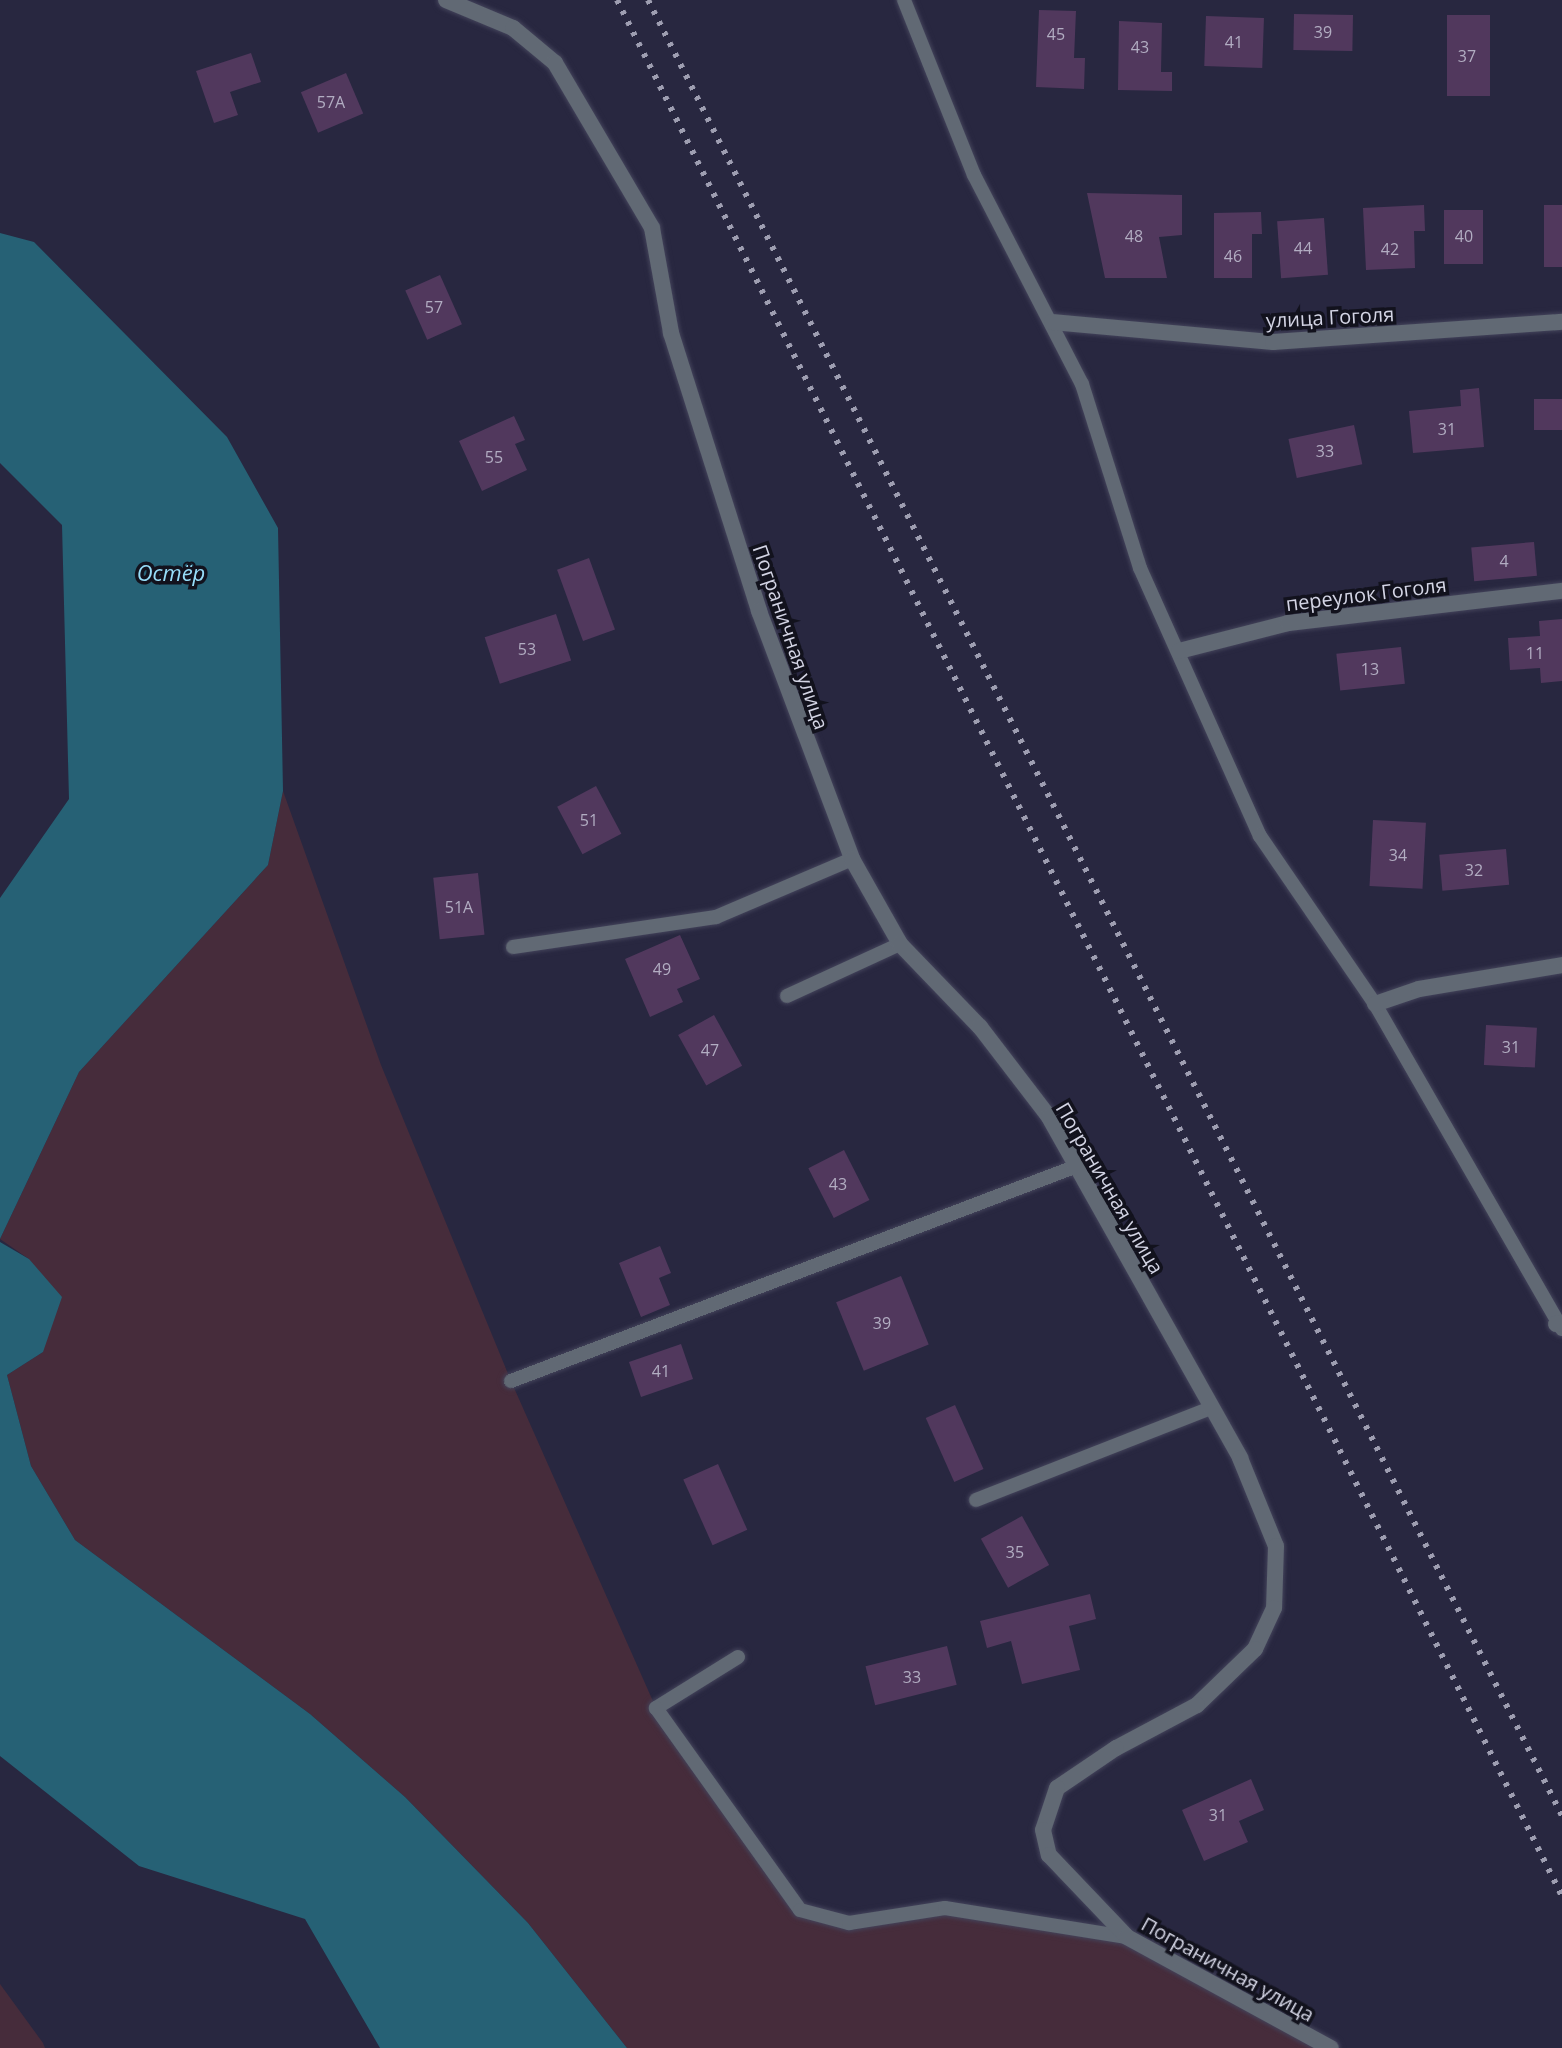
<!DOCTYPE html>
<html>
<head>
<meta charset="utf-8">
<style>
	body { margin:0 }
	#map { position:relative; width:1562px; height:2048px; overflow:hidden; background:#282740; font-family:"Open Sans",sans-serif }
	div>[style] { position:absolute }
	.green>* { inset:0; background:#462c3b }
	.water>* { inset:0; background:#266175 }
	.building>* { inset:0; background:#51385d; transform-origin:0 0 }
	.roads { filter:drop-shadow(0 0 2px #43435a) drop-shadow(0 0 2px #43435a) }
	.lane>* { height:14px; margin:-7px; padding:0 7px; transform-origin:7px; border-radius:7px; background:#616974 }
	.street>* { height:16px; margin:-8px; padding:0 8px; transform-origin:8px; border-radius:8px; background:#616974 }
	.rail>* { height:6px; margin-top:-3px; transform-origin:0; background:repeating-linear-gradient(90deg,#9e9eb1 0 4px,transparent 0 12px) }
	span { translate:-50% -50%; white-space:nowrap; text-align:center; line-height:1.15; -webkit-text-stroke:7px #12121d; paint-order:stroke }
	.number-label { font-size:16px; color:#b2adc2 }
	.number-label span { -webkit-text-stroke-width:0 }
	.street-label { font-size:20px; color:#d3d4e4 }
	.water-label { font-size:22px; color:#97ddf8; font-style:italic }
</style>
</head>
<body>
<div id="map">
	<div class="green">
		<i style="clip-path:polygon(283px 791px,381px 1065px,511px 1381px,656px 1708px,800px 1910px,849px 1923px,945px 1908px,1127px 1937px,1331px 2048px,627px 2048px,528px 1923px,405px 1797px,310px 1714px,75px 1540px,31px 1466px,7px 1375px,43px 1352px,29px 1259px,0 1239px,79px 1072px,268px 865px)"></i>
		<i style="clip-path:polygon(0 1984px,43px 2043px,45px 2048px,0 2048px)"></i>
	</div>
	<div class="water">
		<i style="clip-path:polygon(0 233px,34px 242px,227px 437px,278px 528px,283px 791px,268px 865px,79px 1072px,0 1239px,0 898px,69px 799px,62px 525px,0 463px)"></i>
		<i style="clip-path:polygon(0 1242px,29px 1259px,62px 1297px,43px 1352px,7px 1375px,31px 1466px,75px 1540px,310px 1714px,405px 1797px,528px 1923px,627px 2048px,380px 2048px,305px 1919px,139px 1866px,0 1756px)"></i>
	</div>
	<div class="building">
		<i style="clip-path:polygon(1039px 10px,1076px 11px,1074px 58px,1085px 58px,1084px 89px,1036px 87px)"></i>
		<i style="left:1294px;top:14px;width:59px;height:36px;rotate:1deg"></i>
		<i style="left:1447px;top:15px;width:43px;height:81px"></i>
		<i style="left:1206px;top:16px;width:58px;height:50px;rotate:2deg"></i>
		<i style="clip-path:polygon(1119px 21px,1162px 23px,1161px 72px,1172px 72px,1172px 91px,1118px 90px)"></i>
		<i style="clip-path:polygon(251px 53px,261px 82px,230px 92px,238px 115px,214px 123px,196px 71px)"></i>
		<i style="left:346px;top:73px;width:44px;height:49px;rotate:67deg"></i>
		<i style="clip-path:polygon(1087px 193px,1182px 195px,1182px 235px,1159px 237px,1167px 278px,1105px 278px)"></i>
		<i style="clip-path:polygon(1424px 205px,1425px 231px,1414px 231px,1415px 268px,1366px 270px,1363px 208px)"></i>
		<i style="left:1544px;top:205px;width:18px;height:62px"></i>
		<i style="left:1444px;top:210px;width:39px;height:54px"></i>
		<i style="clip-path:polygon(1261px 212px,1262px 234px,1252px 234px,1252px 278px,1214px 278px,1214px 213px)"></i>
		<i style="left:1324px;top:218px;width:57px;height:47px;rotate:86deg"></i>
		<i style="left:440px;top:275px;width:54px;height:38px;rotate:66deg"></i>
		<i style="clip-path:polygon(1479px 388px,1484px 447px,1413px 453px,1409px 411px,1461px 406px,1460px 390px)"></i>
		<i style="left:1562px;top:399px;width:31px;height:28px;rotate:90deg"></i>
		<i style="clip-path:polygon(514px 416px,525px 440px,515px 444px,527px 470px,482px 491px,459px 441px)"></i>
		<i style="left:1354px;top:425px;width:40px;height:67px;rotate:78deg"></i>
		<i style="left:1534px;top:542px;width:34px;height:63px;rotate:85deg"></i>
		<i style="left:589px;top:558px;width:76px;height:34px;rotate:70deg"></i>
		<i style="left:556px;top:614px;width:49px;height:75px;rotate:72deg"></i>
		<i style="clip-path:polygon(1562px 619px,1562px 681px,1541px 683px,1540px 668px,1510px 670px,1508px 638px,1540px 636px,1539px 621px)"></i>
		<i style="left:1401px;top:647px;width:37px;height:65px;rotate:84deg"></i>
		<i style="left:596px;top:786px;width:54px;height:44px;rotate:62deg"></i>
		<i style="left:1373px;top:820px;width:53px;height:66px;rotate:3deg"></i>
		<i style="left:1506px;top:849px;width:36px;height:67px;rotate:85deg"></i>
		<i style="left:478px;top:873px;width:62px;height:45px;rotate:84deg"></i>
		<i style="clip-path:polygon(680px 935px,700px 979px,677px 989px,683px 1002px,650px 1017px,625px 959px)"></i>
		<i style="left:714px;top:1015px;width:58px;height:41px;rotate:61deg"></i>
		<i style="left:1486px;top:1025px;width:51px;height:40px;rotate:3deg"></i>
		<i style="left:844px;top:1150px;width:56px;height:40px;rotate:63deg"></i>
		<i style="clip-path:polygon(660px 1246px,671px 1273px,659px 1278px,670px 1305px,641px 1317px,619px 1263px)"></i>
		<i style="left:901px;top:1276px;width:74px;height:70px;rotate:68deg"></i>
		<i style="left:681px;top:1344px;width:37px;height:55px;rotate:71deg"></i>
		<i style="left:955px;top:1405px;width:70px;height:32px;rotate:66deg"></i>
		<i style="left:718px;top:1464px;width:72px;height:38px;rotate:66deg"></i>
		<i style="left:1022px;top:1516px;width:56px;height:47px;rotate:61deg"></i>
		<i style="clip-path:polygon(1090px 1594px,1096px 1619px,1069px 1626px,1080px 1670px,1022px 1684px,1011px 1641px,987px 1648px,980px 1621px)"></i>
		<i style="left:947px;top:1646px;width:40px;height:84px;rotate:76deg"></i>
		<i style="clip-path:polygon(1251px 1779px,1264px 1810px,1239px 1821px,1248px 1842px,1204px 1861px,1182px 1810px)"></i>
	</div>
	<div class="roads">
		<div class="lane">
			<i style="left:904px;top:0;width:188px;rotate:68.2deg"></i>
			<i style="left:974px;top:175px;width:235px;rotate:62.7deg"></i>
			<i style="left:1082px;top:384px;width:193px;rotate:72.5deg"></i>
			<i style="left:1140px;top:568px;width:294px;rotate:65.9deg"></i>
			<i style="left:1260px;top:836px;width:204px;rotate:55.6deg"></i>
			<i style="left:1375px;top:1004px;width:375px;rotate:60.1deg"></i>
			<i style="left:513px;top:947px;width:205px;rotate:-8.4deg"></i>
			<i style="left:716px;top:917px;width:148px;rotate:-23.1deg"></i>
			<i style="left:787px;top:996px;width:124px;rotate:-24.7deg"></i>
			<i style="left:511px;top:1381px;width:605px;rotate:-20.8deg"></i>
			<i style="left:976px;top:1500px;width:252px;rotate:-21.4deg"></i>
			<i style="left:738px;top:1657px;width:97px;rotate:148.1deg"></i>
			<i style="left:656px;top:1708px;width:248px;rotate:54.5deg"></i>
			<i style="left:800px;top:1910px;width:51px;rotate:14.9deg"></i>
			<i style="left:849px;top:1923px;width:97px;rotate:-8.9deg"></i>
			<i style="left:945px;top:1908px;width:184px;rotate:9.1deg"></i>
		</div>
		<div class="street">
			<i style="left:446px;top:0;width:73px;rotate:22.7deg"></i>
			<i style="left:513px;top:28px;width:55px;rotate:39.8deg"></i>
			<i style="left:555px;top:63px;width:191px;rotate:59.5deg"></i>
			<i style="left:652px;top:228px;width:107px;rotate:79.7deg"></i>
			<i style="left:671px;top:333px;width:292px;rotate:72.4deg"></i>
			<i style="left:759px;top:611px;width:265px;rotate:69.4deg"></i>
			<i style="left:852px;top:859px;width:98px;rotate:60.5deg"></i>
			<i style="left:900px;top:944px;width:115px;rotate:46.1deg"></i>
			<i style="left:980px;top:1027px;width:113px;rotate:52.5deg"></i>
			<i style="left:1049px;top:1117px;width:391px;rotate:60.7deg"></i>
			<i style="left:1240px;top:1458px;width:95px;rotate:67.8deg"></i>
			<i style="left:1276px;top:1546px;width:62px;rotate:91.8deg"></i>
			<i style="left:1274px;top:1608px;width:45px;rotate:114.9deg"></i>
			<i style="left:1255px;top:1649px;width:81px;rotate:136deg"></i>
			<i style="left:1197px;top:1705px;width:92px;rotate:152deg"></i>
			<i style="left:1116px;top:1748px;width:71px;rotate:145.9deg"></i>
			<i style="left:1057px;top:1788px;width:44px;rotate:108.4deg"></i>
			<i style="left:1043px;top:1830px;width:26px;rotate:77deg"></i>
			<i style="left:1049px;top:1855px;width:113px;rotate:46.4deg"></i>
			<i style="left:1127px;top:1937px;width:232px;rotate:28.6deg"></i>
			<i style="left:1052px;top:322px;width:222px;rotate:5.2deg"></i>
			<i style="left:1273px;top:342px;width:290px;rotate:-4deg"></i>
			<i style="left:1179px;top:651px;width:113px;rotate:-14.4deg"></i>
			<i style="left:1288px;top:623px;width:276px;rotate:-6.7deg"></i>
			<i style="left:1375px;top:1004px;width:46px;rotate:-18.8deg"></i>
			<i style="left:1419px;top:989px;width:145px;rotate:-9.5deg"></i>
			<i style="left:1556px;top:1324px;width:6px;rotate:-9deg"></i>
		</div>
	</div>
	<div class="rail">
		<i style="left:617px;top:0;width:2118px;rotate:63.51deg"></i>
		<i style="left:648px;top:0;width:2033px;rotate:63.28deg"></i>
	</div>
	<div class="number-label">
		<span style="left:1323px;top:32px">39</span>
		<span style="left:1056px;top:34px">45</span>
		<span style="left:1234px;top:42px">41</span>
		<span style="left:1140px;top:47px">43</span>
		<span style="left:1467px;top:56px">37</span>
		<span style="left:331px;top:102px">57А</span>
		<span style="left:1134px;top:236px">48</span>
		<span style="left:1464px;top:236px">40</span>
		<span style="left:1303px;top:248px">44</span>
		<span style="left:1390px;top:249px">42</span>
		<span style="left:1233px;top:256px">46</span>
		<span style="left:434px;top:307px">57</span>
		<span style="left:1447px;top:429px">31</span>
		<span style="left:1325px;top:451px">33</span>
		<span style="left:494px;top:457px">55</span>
		<span style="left:1504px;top:561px">4</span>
		<span style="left:527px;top:649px">53</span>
		<span style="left:1535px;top:653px">11</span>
		<span style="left:1370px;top:669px">13</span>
		<span style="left:589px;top:820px">51</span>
		<span style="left:1398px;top:855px">34</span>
		<span style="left:1474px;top:870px">32</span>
		<span style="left:459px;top:907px">51А</span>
		<span style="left:662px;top:969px">49</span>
		<span style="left:1511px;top:1047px">31</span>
		<span style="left:710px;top:1050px">47</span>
		<span style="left:838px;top:1184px">43</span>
		<span style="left:882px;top:1323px">39</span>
		<span style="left:661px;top:1371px">41</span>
		<span style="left:1015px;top:1552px">35</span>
		<span style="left:912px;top:1677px">33</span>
		<span style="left:1218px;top:1815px">31</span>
	</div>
	<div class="street-label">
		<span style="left:1330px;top:317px;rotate:-3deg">улица Гоголя</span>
		<span style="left:1366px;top:594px;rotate:-7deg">переулок Гоголя</span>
		<span style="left:791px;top:637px;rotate:71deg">Пограничная улица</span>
		<span style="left:1110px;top:1188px;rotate:60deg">Пограничная улица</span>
		<span style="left:1228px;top:1969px;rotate:29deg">Пограничная улица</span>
	</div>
	<div class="water-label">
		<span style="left:171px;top:573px">Остёр</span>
	</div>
</div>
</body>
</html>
